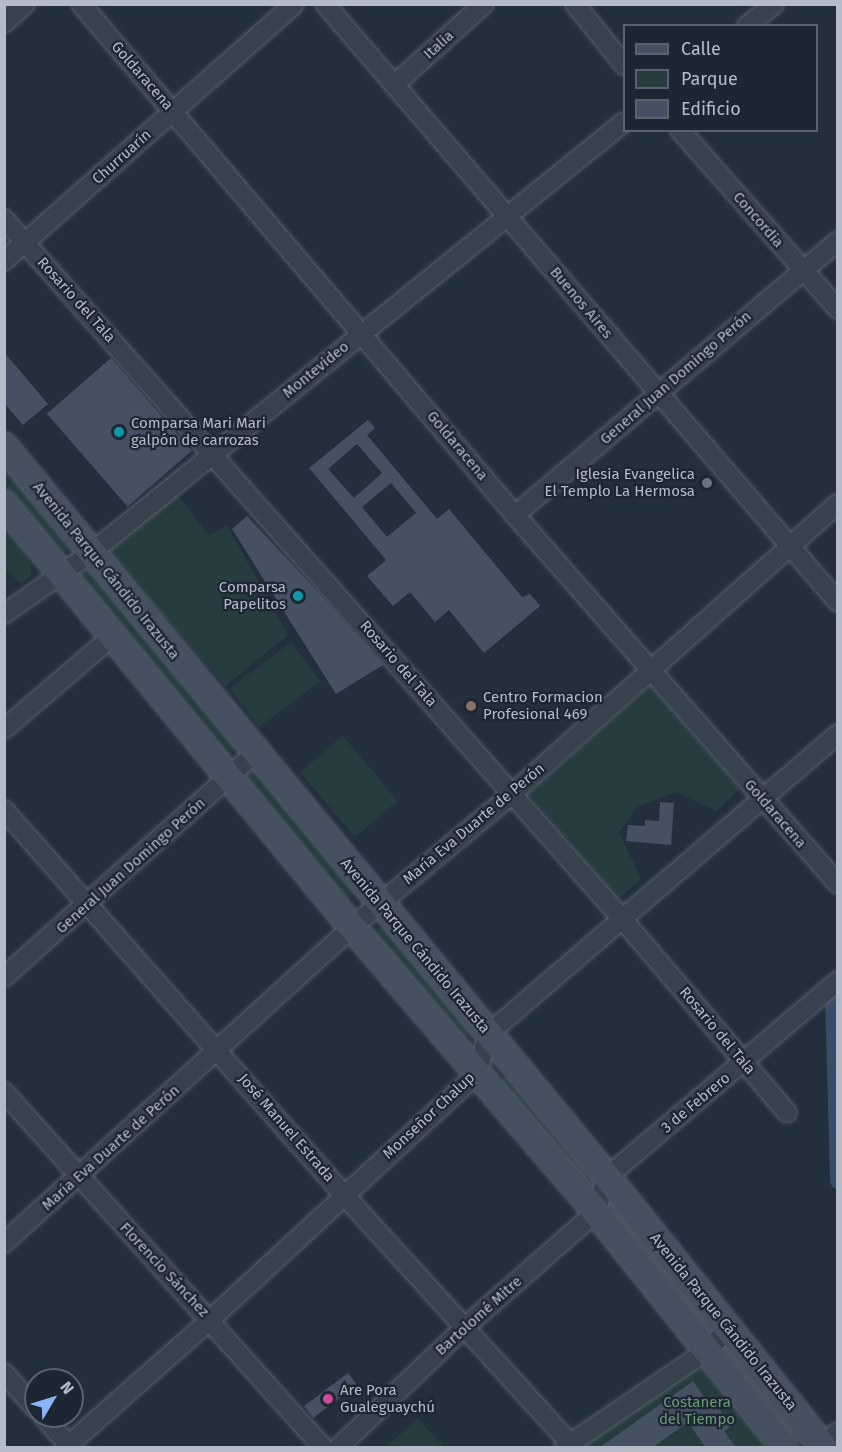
<!DOCTYPE html>
<html>
<head>
<meta charset="utf-8">
<style>
	body { margin:0 }
	#map { position:relative; width:842px; height:1452px; overflow:hidden; background:#242f3e; font-family:"Fira Sans",sans-serif }
	div>[style] { position:absolute }
	.green>* { inset:0; background:#263c3f; transform-origin:0 0 }
	.canal>* { height:16px; margin:-8px; padding:0 8px; transform-origin:8px; border-radius:8px; background:#394c67 }
	.building>* { inset:0; background:#455162; transform-origin:0 0 }
	.roads { filter:drop-shadow(0 0 2px #565f6c) drop-shadow(0 0 2px #565f6c) }
	.street>* { height:18px; margin:-9px; padding:0 9px; transform-origin:9px; border-radius:9px; background:#38414e }
	.secondary>* { height:26px; margin:-13px; padding:0 13px; transform-origin:13px; border-radius:13px; background:#465061 }
	.dots>* { width:16px; height:16px; translate:-50% -50%; box-sizing:border-box; border:3px solid #1d2633; border-radius:50% }
	span { translate:-50% -50%; white-space:nowrap; text-align:center; line-height:1.15; -webkit-text-stroke:4.5px #1d2633; paint-order:stroke }
	.street-label { font-size:15px; color:#b4bcc9 }
	.poi-label { font-size:15px; color:#b4bcc9 }
	.left { translate:0 -50%; text-align:left }
	.right { translate:-100% -50%; text-align:right }
	.park-label { font-size:15px; color:#6b9a76 }
	.frame { position:absolute; inset:0; border:6px solid #b4bcc9; pointer-events:none }
	.legend { position:absolute; left:623px; top:24px; width:195px; height:108px; box-sizing:border-box; background:#1d2633; border:2px solid #59626f; margin:0; padding:8px 10px; list-style:none; font-size:18px; color:#b4bcc9 }
	.legend li { display:flex; align-items:center; gap:12px; height:30px }
	.legend b { width:30px; border:2px solid #59626f }
	.north { position:absolute; left:24px; top:1368px; width:60px; height:60px; box-sizing:border-box; background:#1d2633; border:2px solid #59626f; border-radius:50%; rotate:52deg; font-size:16px; font-weight:700; line-height:24px; text-align:center; color:#b4bcc9 }
	.north::after { content:''; display:block; margin:auto; width:21px; height:27px; background:#8ab4f8; clip-path:polygon(50% 0,100% 100%,50% 72%,0 100%) }
</style>
</head>
<body>
<div id="map">
	<div class="green">
		<i style="clip-path:polygon(4px 462px,73px 545px,56px 560px,5px 499px)"></i>
		<i style="clip-path:polygon(176px 493px,209px 536px,227px 525px,288px 635px,225px 686px,106px 550px)"></i>
		<i style="clip-path:polygon(5px 525px,29px 555px,32px 575px,21px 584px,5px 568px)"></i>
		<i style="left:88px;top:564px;width:237px;height:21px;rotate:50deg"></i>
		<i style="left:291px;top:642px;width:49px;height:77px;rotate:53deg"></i>
		<i style="clip-path:polygon(650px 685px,740px 789px,716px 811px,676px 792px,637px 807px,619px 832px,641px 879px,618px 900px,529px 794px)"></i>
		<i style="left:343px;top:736px;width:85px;height:56px;rotate:50deg"></i>
		<i style="left:257px;top:766px;width:161px;height:21px;rotate:52deg"></i>
		<i style="left:385px;top:923px;width:140px;height:25px;rotate:51deg"></i>
		<i style="left:510px;top:1072px;width:129px;height:23px;rotate:49deg"></i>
		<i style="clip-path:polygon(624px 1208px,717px 1324px,703px 1336px,606px 1221px)"></i>
		<i style="left:730px;top:1340px;width:114px;height:19px;rotate:51deg"></i>
		<i style="clip-path:polygon(705px 1369px,717px 1375px,773px 1448px,581px 1448px,689px 1371px)"></i>
		<i style="clip-path:polygon(418px 1418px,444px 1447px,386px 1447px)"></i>
	</div>
	<div class="canal">
		<i style="left:833px;top:997px;width:184px;rotate:88.4deg"></i>
	</div>
	<div class="building">
		<i style="clip-path:polygon(4px 352px,48px 404px,23px 425px,4px 403px)"></i>
		<i style="left:111px;top:358px;width:123px;height:85px;rotate:49deg"></i>
		<i style="clip-path:polygon(evenodd,368px 420px,375px 428px,367px 435px,437px 519px,449px 509px,522px 597px,530px 594px,540px 606px,484px 653px,449px 610px,435px 622px,410px 592px,393px 606px,367px 576px,386px 560px,309px 468px,368px 420px,357px 444px,382px 473px,354px 498px,328px 469px,357px 444px,368px 420px,391px 483px,416px 513px,387px 537px,362px 507px,391px 483px)"></i>
		<i style="clip-path:polygon(247px 516px,330px 605px,383px 665px,336px 694px,232px 529px)"></i>
		<i style="clip-path:polygon(660px 802px,674px 803px,671px 845px,626px 841px,628px 825px,645px 826px,645px 820px,659px 821px)"></i>
		<i style="left:348px;top:1373px;width:15px;height:55px;rotate:53deg"></i>
		<i style="clip-path:polygon(693px 1381px,713px 1410px,718px 1407px,731px 1426px,724px 1431px,736px 1448px,706px 1448px,688px 1422px,652px 1448px,599px 1448px)"></i>
	</div>
	<div class="roads">
		<div class="street">
			<i style="left:81px;top:4px;width:670px;rotate:49.66deg"></i>
			<i style="left:515px;top:515px;width:490px;rotate:48.8deg"></i>
			<i style="left:325px;top:4px;width:788px;rotate:49.38deg"></i>
			<i style="left:575px;top:4px;width:78px;rotate:51.2deg"></i>
			<i style="left:4px;top:23px;width:28px;rotate:-42deg"></i>
			<i style="left:747px;top:26px;width:35px;rotate:-39deg"></i>
			<i style="left:394px;top:85px;width:121px;rotate:-42deg"></i>
			<i style="left:680px;top:130px;width:239px;rotate:48.6deg"></i>
			<i style="left:4px;top:219px;width:935px;rotate:48.55deg"></i>
			<i style="left:623px;top:920px;width:253px;rotate:49.6deg"></i>
			<i style="left:4px;top:261px;width:387px;rotate:-41.5deg"></i>
			<i style="left:515px;top:515px;width:424px;rotate:-40.3deg"></i>
			<i style="left:4px;top:614px;width:106px;rotate:-35deg"></i>
			<i style="left:91px;top:553px;width:685px;rotate:-38.96deg"></i>
			<i style="left:4px;top:729px;width:143px;rotate:-40.5deg"></i>
			<i style="left:4px;top:810px;width:514px;rotate:48.55deg"></i>
			<i style="left:344px;top:1195px;width:336px;rotate:47.7deg"></i>
			<i style="left:4px;top:977px;width:336px;rotate:-41.7deg"></i>
			<i style="left:4px;top:1092px;width:478px;rotate:48.1deg"></i>
			<i style="left:4px;top:1243px;width:470px;rotate:-42.2deg"></i>
			<i style="left:352px;top:927px;width:208px;rotate:-39.7deg"></i>
			<i style="left:512px;top:794px;width:436px;rotate:-41.7deg"></i>
			<i style="left:4px;top:1373px;width:48px;rotate:48.4deg"></i>
			<i style="left:43px;top:1416px;width:43px;rotate:48.8deg"></i>
			<i style="left:65px;top:1448px;width:193px;rotate:-41.4deg"></i>
			<i style="left:210px;top:1320px;width:363px;rotate:-42.7deg"></i>
			<i style="left:477px;top:1074px;width:41px;rotate:-74.6deg"></i>
			<i style="left:488px;top:1034px;width:461px;rotate:-40.6deg"></i>
			<i style="left:338px;top:1448px;width:175px;rotate:-43.6deg"></i>
			<i style="left:465px;top:1327px;width:174px;rotate:-41.3deg"></i>
			<i style="left:596px;top:1212px;width:37px;rotate:-73deg"></i>
			<i style="left:607px;top:1177px;width:303px;rotate:-40.3deg"></i>
			<i style="left:564px;top:1448px;width:176px;rotate:-34.3deg"></i>
			<i style="left:709px;top:1349px;width:28px;rotate:-48deg"></i>
			<i style="left:820px;top:1448px;width:24px;rotate:-42deg"></i>
		</div>
		<div class="secondary">
			<i style="left:4px;top:446px;width:948px;rotate:50.48deg"></i>
			<i style="left:607px;top:1177px;width:347px;rotate:51.3deg"></i>
			<i style="left:4px;top:504px;width:548px;rotate:50.56deg"></i>
			<i style="left:352px;top:927px;width:375px;rotate:49.4deg"></i>
			<i style="left:596px;top:1212px;width:302px;rotate:51.3deg"></i>
		</div>
	</div>
	<div class="dots">
		<i style="left:119px;top:432px;background:#0f9aa8"></i>
		<i style="left:707px;top:483px;background:#6b7280"></i>
		<i style="left:298px;top:596px;background:#0f9aa8"></i>
		<i style="left:471px;top:706px;background:#8d6e63"></i>
		<i style="left:328px;top:1399px;background:#d1479c"></i>
	</div>
	<div class="street-label">
		<span style="left:439px;top:45px;rotate:-42deg">Italia</span>
		<span style="left:142px;top:76px;rotate:49deg">Goldaracena</span>
		<span style="left:122px;top:157px;rotate:-42deg">Churruarín</span>
		<span style="left:758px;top:220px;rotate:49deg">Concordia</span>
		<span style="left:76px;top:300px;rotate:48deg">Rosario del Tala</span>
		<span style="left:581px;top:303px;rotate:50deg">Buenos Aires</span>
		<span style="left:316px;top:370px;rotate:-39deg">Montevideo</span>
		<span style="left:676px;top:378px;rotate:-41deg">General Juan Domingo Perón</span>
		<span style="left:457px;top:446px;rotate:50deg">Goldaracena</span>
		<span style="left:106px;top:571px;rotate:51deg">Avenida Parque Cándido Irazusta</span>
		<span style="left:398px;top:664px;rotate:49deg">Rosario del Tala</span>
		<span style="left:775px;top:814px;rotate:49deg">Goldaracena</span>
		<span style="left:474px;top:824px;rotate:-40deg">María Eva Duarte de Perón</span>
		<span style="left:131px;top:866px;rotate:-42deg">General Juan Domingo Perón</span>
		<span style="left:415px;top:946px;rotate:50deg">Avenida Parque Cándido Irazusta</span>
		<span style="left:717px;top:1031px;rotate:50deg">Rosario del Tala</span>
		<span style="left:696px;top:1103px;rotate:-40deg">3 de Febrero</span>
		<span style="left:429px;top:1116px;rotate:-43deg">Monseñor Chalup</span>
		<span style="left:286px;top:1128px;rotate:49deg">José Manuel Estrada</span>
		<span style="left:111px;top:1148px;rotate:-42deg">María Eva Duarte de Perón</span>
		<span style="left:164px;top:1270px;rotate:47deg">Florencio Sánchez</span>
		<span style="left:479px;top:1316px;rotate:-42deg">Bartolomé Mitre</span>
		<span style="left:723px;top:1322px;rotate:51deg">Avenida Parque Cándido Irazusta</span>
	</div>
	<div class="poi-label">
		<span class="left" style="left:131px;top:432px">Comparsa Mari Mari<br>galpón de carrozas</span>
		<span class="right" style="left:695px;top:483px">Iglesia Evangelica<br>El Templo La Hermosa</span>
		<span class="right" style="left:286px;top:596px">Comparsa<br>Papelitos</span>
		<span class="left" style="left:483px;top:706px">Centro Formacion<br>Profesional 469</span>
		<span class="left" style="left:340px;top:1399px">Are Pora<br>Gualeguaychú</span>
	</div>
	<div class="park-label">
		<span style="left:697px;top:1411px">Costanera<br>del Tiempo</span>
	</div>
	<div class="frame"></div>
	<ul class="legend">
	<li><b style="height:8px;background:#465061"></b>Calle</li>
	<li><b style="height:16px;background:#263c3f"></b>Parque</li>
	<li><b style="height:16px;background:#455162"></b>Edificio</li>
	</ul>
	<div class="north">N</div>
</div>
</body>
</html>
